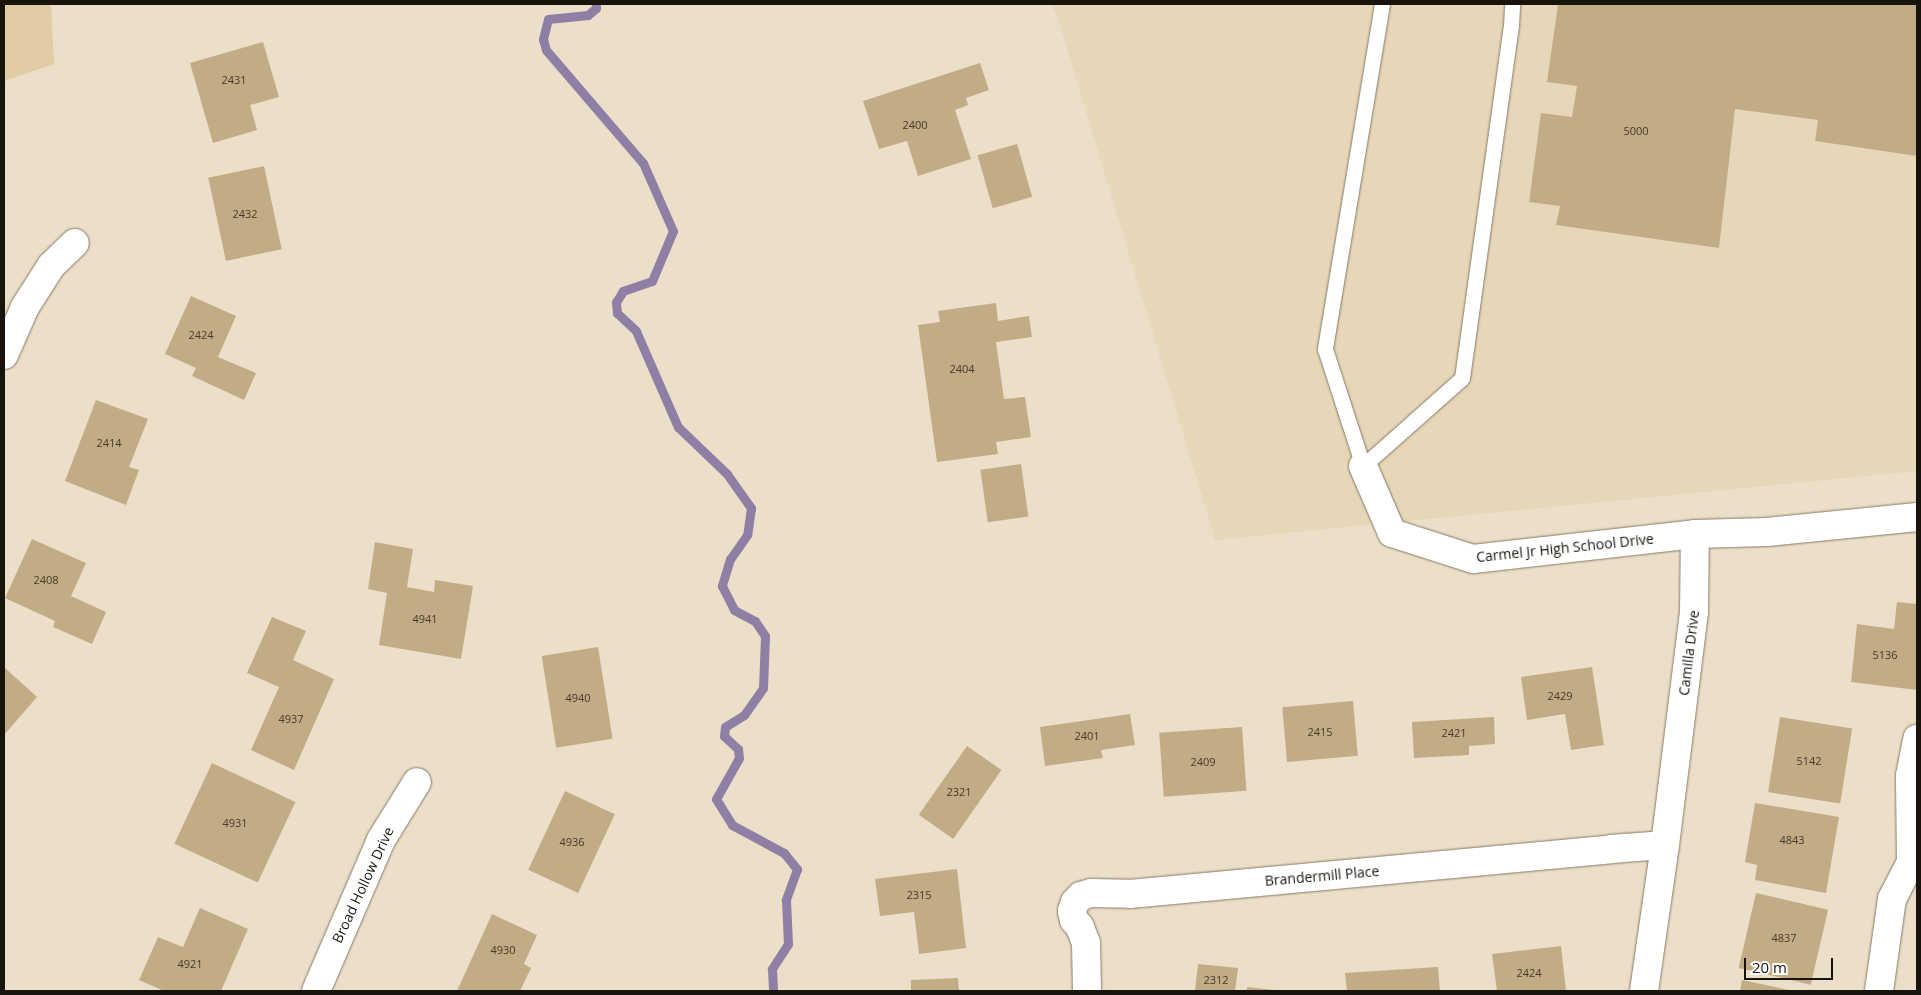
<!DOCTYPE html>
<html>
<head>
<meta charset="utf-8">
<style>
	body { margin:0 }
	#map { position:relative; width:1921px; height:995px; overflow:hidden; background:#ecdfc9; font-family:"Open Sans",sans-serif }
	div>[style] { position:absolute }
	.built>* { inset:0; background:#e7d7b9 }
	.green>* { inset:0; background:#e1cca5 }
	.stream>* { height:9px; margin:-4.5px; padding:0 4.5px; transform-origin:4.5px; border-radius:4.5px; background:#907fa5 }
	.building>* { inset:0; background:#c2ac85; transform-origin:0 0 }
	.roads { filter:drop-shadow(0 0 1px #867b67) drop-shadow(0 0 1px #867b67) }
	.lane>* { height:15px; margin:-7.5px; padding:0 7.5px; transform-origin:7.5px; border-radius:7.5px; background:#fff }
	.street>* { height:28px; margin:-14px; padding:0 14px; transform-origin:14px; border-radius:14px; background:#fff }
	span { translate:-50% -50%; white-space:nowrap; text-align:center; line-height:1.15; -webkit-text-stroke:4px #fff; paint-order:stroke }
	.number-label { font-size:11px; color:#423a2a }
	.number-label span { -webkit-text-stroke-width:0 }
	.street-label { font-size:14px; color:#18140c }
	.frame { position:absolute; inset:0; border:5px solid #18140c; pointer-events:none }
	.scale { position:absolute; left:1744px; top:958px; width:89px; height:22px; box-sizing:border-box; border:2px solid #18140c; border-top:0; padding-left:6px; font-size:15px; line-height:18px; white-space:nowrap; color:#18140c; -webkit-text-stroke:4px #fff; paint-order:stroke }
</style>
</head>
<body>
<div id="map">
	<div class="built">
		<i style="clip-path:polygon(1051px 4px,1917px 4px,1917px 471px,1215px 540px,1057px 15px)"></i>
	</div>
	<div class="green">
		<i style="clip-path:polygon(4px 4px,51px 4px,54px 64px,4px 81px)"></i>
	</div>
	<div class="stream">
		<i style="left:596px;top:4px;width:4px;rotate:90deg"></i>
		<i style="left:596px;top:8px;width:11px;rotate:139deg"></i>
		<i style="left:588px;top:15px;width:40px;rotate:174.3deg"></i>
		<i style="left:548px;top:19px;width:21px;rotate:104deg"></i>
		<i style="left:543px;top:39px;width:11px;rotate:75deg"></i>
		<i style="left:546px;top:50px;width:149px;rotate:49.4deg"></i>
		<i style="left:643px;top:163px;width:74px;rotate:66.2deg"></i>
		<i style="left:673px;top:231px;width:54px;rotate:112.8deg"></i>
		<i style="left:652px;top:281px;width:31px;rotate:161deg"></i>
		<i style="left:623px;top:291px;width:13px;rotate:122deg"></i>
		<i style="left:616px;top:302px;width:11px;rotate:85deg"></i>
		<i style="left:617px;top:313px;width:26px;rotate:43deg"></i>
		<i style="left:636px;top:331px;width:105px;rotate:66.4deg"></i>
		<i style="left:678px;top:427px;width:68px;rotate:43.8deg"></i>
		<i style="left:727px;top:474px;width:42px;rotate:54.8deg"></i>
		<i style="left:751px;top:508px;width:27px;rotate:98deg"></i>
		<i style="left:747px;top:535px;width:29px;rotate:125deg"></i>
		<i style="left:730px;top:559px;width:28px;rotate:107deg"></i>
		<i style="left:722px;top:586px;width:27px;rotate:63deg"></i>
		<i style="left:734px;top:610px;width:24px;rotate:28deg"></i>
		<i style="left:755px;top:621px;width:18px;rotate:56deg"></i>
		<i style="left:765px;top:636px;width:52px;rotate:92.2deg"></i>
		<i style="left:763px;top:688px;width:33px;rotate:125deg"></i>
		<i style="left:744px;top:715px;width:22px;rotate:148deg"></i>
		<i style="left:725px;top:727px;width:9px;rotate:96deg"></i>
		<i style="left:724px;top:736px;width:19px;rotate:43deg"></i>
		<i style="left:738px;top:749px;width:9px;rotate:84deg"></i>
		<i style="left:739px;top:758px;width:47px;rotate:119.3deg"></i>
		<i style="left:716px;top:799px;width:31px;rotate:58deg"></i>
		<i style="left:732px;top:825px;width:59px;rotate:28.3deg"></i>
		<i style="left:784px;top:853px;width:21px;rotate:51deg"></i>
		<i style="left:797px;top:869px;width:33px;rotate:110deg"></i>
		<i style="left:786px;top:900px;width:44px;rotate:87.4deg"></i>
		<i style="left:788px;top:944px;width:30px;rotate:123deg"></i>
		<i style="left:772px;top:969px;width:22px;rotate:87deg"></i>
	</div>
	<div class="building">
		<i style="clip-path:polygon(1558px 4px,1917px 4px,1917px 156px,1815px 141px,1818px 120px,1735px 109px,1719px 248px,1556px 225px,1560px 206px,1529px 202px,1541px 113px,1572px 117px,1577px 86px,1547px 82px)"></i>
		<i style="clip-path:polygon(263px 42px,279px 97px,250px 105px,257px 130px,213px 143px,190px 63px)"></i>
		<i style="clip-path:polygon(980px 63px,989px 90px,966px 98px,968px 105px,955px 110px,971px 159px,918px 176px,907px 141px,879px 149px,863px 101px)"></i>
		<i style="left:1017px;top:144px;width:55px;height:41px;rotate:74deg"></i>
		<i style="left:264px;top:166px;width:85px;height:57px;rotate:78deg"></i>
		<i style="clip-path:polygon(191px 296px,236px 316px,218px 357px,256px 373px,244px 400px,192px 376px,196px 368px,165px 354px)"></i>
		<i style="clip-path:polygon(996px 303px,998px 321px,1029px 316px,1032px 337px,996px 342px,1004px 399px,1025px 397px,1031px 437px,996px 442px,998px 454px,937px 462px,918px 325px,940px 322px,938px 311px)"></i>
		<i style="clip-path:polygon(96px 400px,148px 419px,129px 467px,139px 470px,126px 505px,65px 481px)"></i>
		<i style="left:1021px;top:464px;width:53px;height:41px;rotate:82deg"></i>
		<i style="clip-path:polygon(32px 539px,86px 563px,71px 596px,106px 612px,92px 644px,53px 627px,55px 621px,5px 598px)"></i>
		<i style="clip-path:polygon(375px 542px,413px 549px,407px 587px,434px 592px,435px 580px,473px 586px,461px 659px,379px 645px,387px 593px,368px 589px)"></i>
		<i style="clip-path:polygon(1897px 602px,1917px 604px,1917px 690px,1851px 682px,1857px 624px,1894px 629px)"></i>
		<i style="clip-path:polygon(272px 617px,306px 631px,293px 660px,334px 679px,294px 770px,251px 750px,279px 687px,247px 673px)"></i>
		<i style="left:598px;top:647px;width:93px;height:57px;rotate:81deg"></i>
		<i style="clip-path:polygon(4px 667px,37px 697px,4px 735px)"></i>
		<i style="clip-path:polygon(1592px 667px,1604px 745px,1571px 750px,1565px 714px,1527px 720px,1521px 677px)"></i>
		<i style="left:1353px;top:701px;width:55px;height:71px;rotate:85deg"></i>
		<i style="clip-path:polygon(1130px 714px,1135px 745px,1101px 750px,1103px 758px,1045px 766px,1040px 727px)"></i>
		<i style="clip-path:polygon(1494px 717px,1495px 744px,1469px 746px,1469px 755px,1414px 758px,1412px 722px)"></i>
		<i style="left:1780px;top:717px;width:73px;height:76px;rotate:9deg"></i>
		<i style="left:1242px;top:727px;width:64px;height:83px;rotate:86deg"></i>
		<i style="left:967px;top:746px;width:42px;height:84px;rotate:35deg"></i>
		<i style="left:212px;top:763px;width:92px;height:89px;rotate:25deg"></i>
		<i style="left:565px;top:791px;width:55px;height:87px;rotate:25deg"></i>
		<i style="clip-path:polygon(1755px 803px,1839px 817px,1826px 893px,1755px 880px,1757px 865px,1745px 862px)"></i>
		<i style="clip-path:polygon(957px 869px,966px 948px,919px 954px,914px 912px,880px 916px,875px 879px)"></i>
		<i style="left:1756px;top:893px;width:74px;height:77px;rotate:13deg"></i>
		<i style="clip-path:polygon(200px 908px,248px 929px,221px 991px,164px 991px,139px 980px,158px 937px,183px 947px)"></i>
		<i style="clip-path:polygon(492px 914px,537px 935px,524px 964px,531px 968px,520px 991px,457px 991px)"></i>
		<i style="clip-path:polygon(1561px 946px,1566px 991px,1497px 991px,1492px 954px)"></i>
		<i style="clip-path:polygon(1198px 964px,1238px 968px,1235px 991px,1195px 991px)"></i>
		<i style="clip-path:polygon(1438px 967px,1440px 991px,1347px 991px,1345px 973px)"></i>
		<i style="clip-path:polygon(958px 978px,959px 991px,911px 991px,911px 980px)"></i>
		<i style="clip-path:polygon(1742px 980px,1789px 990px,1789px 991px,1740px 991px)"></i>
		<i style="clip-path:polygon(1247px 987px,1274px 990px,1274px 991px,1247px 991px)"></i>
	</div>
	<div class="roads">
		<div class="lane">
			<i style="left:1382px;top:4px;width:350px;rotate:99.4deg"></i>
			<i style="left:1325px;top:349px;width:123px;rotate:72deg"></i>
			<i style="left:1363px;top:466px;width:132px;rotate:-41.6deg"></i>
			<i style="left:1462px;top:378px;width:355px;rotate:-82.1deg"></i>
			<i style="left:1511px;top:26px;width:22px;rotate:-87deg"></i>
		</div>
		<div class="street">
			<i style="left:4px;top:355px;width:52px;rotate:-66.4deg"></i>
			<i style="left:25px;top:307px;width:49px;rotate:-57.6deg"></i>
			<i style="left:51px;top:266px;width:33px;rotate:-44deg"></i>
			<i style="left:1363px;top:466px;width:73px;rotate:66.6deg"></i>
			<i style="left:1392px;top:533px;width:85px;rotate:17.8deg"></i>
			<i style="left:1473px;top:559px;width:223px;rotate:-6.4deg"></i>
			<i style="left:1695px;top:534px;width:72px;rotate:-1.6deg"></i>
			<i style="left:1767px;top:532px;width:151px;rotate:-5.7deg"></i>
			<i style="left:316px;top:991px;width:164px;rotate:-66.7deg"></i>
			<i style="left:381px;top:840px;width:68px;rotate:-58.2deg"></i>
			<i style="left:1087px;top:991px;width:48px;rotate:-91.2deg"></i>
			<i style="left:1086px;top:943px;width:17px;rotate:-111deg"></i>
			<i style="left:1080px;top:927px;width:9px;rotate:-131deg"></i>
			<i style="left:1074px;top:920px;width:9px;rotate:-103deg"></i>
			<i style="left:1072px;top:911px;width:9px;rotate:-72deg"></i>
			<i style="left:1075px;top:902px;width:8px;rotate:-45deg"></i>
			<i style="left:1081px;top:896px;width:10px;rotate:-17deg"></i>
			<i style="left:1091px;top:893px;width:39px;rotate:1deg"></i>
			<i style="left:1130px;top:894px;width:483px;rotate:-5.3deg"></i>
			<i style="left:1611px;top:849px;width:54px;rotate:-4.2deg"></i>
			<i style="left:1644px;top:991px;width:148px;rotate:-81.8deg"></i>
			<i style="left:1665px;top:845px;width:235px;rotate:-82.9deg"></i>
			<i style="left:1694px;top:612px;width:78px;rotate:-89.3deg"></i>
			<i style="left:1879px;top:991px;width:93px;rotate:-82deg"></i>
			<i style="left:1892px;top:899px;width:42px;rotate:-62.8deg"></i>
			<i style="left:1911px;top:862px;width:86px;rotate:-90.7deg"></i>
			<i style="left:1910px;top:776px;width:38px;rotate:-79deg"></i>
		</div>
	</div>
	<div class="number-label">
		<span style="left:234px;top:80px">2431</span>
		<span style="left:915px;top:125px">2400</span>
		<span style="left:1636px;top:131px">5000</span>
		<span style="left:245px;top:214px">2432</span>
		<span style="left:201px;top:335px">2424</span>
		<span style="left:962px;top:369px">2404</span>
		<span style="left:109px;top:443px">2414</span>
		<span style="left:46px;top:580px">2408</span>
		<span style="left:425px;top:619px">4941</span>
		<span style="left:1885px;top:655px">5136</span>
		<span style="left:1560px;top:696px">2429</span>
		<span style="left:578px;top:698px">4940</span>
		<span style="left:291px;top:719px">4937</span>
		<span style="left:1320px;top:732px">2415</span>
		<span style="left:1454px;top:733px">2421</span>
		<span style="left:1087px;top:736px">2401</span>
		<span style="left:1809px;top:761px">5142</span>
		<span style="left:1203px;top:762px">2409</span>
		<span style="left:959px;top:792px">2321</span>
		<span style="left:235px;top:823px">4931</span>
		<span style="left:1792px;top:840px">4843</span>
		<span style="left:572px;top:842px">4936</span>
		<span style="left:919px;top:895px">2315</span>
		<span style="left:1784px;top:938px">4837</span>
		<span style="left:503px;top:950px">4930</span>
		<span style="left:190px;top:964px">4921</span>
		<span style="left:1529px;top:973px">2424</span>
		<span style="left:1216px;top:980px">2312</span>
	</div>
	<div class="street-label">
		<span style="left:1565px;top:548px;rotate:-6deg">Carmel Jr High School Drive</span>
		<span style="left:1689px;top:653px;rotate:-83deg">Camilla Drive</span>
		<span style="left:1322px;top:876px;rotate:-5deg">Brandermill Place</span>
		<span style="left:363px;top:885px;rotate:-65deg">Broad Hollow Drive</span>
	</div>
	<div class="frame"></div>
	<div class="scale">20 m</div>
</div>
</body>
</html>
